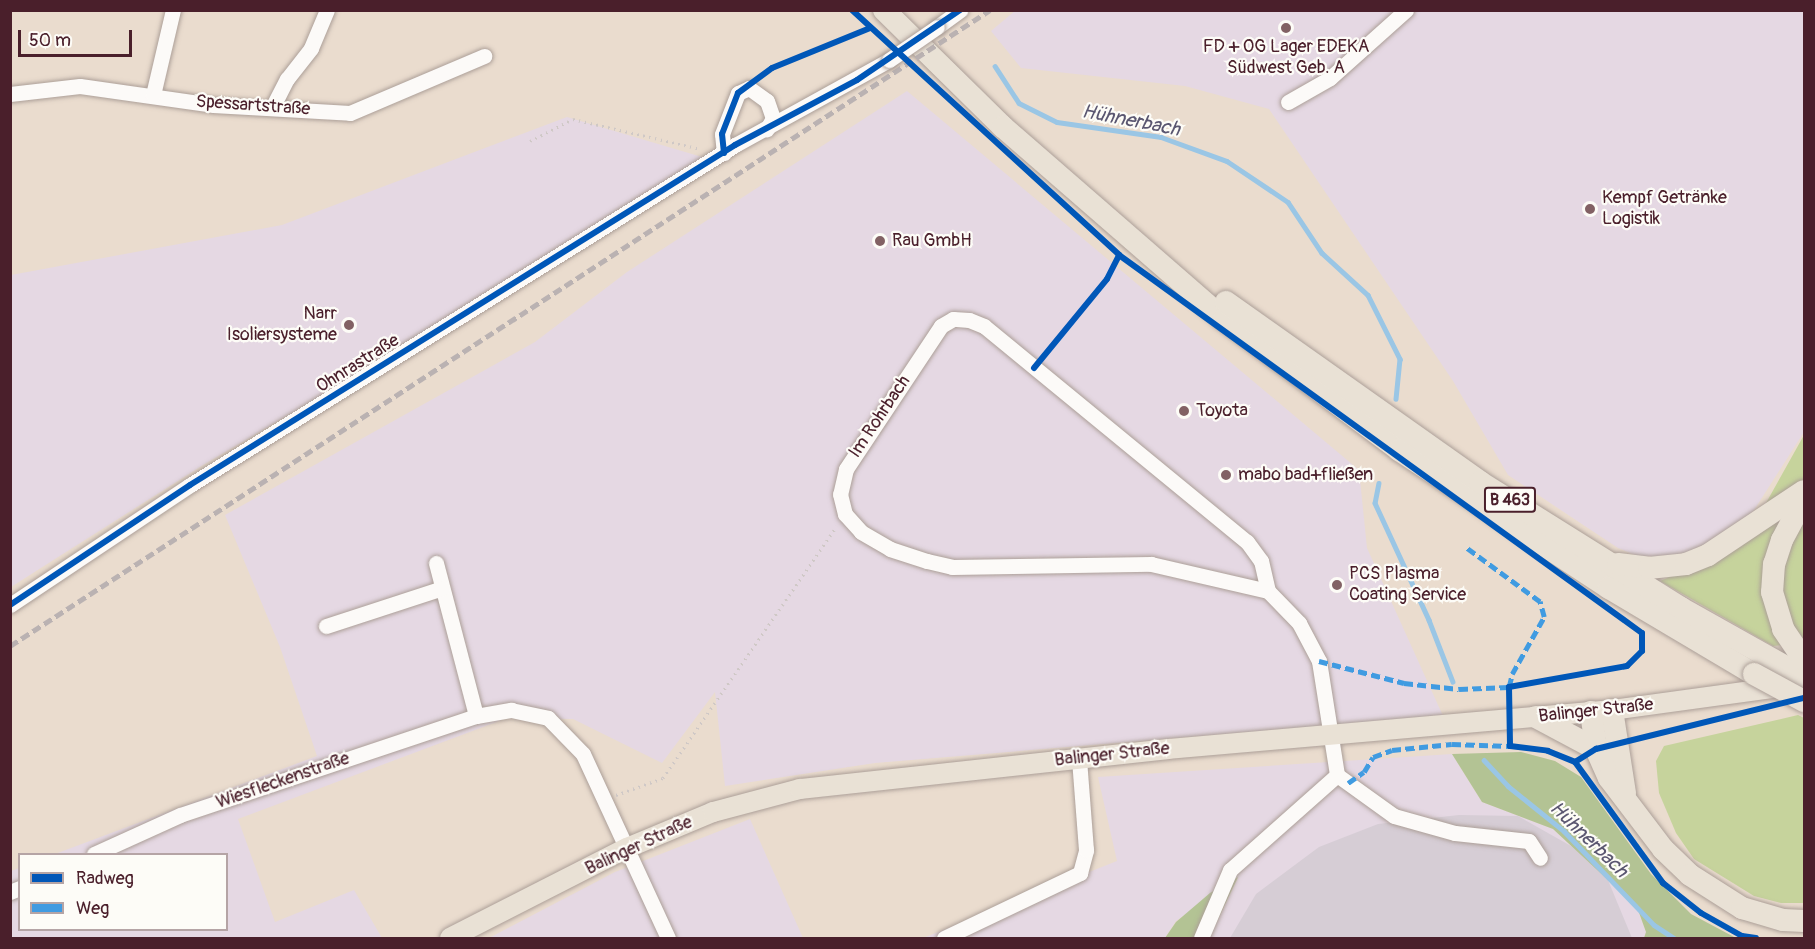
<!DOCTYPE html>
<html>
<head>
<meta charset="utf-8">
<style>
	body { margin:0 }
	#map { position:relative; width:1815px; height:949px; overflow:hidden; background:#eadcce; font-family:Pangolin,sans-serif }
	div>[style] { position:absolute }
	.built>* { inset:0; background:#e5d8e3 }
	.industrial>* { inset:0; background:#d6cdd5 }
	.green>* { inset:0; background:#c6d39c }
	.forest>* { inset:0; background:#b3c394 }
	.stream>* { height:4.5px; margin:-2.25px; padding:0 2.25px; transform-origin:2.25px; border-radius:2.25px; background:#9ac6e5 }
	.path>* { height:3px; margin-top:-1.5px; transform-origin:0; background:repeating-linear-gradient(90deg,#cfc8c6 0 1.5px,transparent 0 6px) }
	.roads { filter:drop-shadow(0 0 2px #ac9f98) drop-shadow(0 0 2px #ac9f98) }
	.minor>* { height:15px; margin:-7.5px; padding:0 7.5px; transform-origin:7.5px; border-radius:7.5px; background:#fcfaf8 }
	.major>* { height:20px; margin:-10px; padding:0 10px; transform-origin:10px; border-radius:10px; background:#e9e1d5 }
	.highway>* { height:22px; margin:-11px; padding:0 11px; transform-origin:11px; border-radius:11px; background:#e9e1d5 }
	.rail>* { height:4.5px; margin-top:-2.25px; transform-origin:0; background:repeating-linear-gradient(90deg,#bab2b2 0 9px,transparent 0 13.5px) }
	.bridges { filter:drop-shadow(0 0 2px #ac9f98) drop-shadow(0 0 2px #ac9f98) }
	.minor-bridge>* { height:15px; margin:-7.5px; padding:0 7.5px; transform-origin:7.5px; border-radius:7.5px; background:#fcfaf8 }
	.highway-bridge>* { height:22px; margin:-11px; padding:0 11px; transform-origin:11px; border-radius:11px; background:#e9e1d5 }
	.quiet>* { height:4.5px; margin-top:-2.25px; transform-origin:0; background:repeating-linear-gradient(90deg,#409be1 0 9px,transparent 0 13.5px) }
	.cycleway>* { height:6px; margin:-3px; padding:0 3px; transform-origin:3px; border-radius:3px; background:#0057b8 }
	.dots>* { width:16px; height:16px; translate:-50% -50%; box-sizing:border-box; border:3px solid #fdfcf7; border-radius:50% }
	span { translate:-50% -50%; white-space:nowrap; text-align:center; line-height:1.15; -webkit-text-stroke:4.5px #fdfcf7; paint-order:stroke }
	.shield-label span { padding:2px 4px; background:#fdfcf7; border:2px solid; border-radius:4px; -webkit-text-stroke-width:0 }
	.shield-label { font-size:16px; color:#4a1f2b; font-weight:700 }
	.poi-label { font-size:18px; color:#4a1f2b }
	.left { translate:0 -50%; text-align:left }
	.right { translate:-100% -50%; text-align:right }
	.street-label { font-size:18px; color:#4a1f2b }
	.water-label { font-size:20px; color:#5a5670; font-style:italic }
	.frame { position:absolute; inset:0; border:12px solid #4a1f2b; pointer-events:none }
	.legend { position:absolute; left:18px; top:853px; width:210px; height:78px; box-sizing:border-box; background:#fdfcf7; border:2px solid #b5a4a5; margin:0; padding:8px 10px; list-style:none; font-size:18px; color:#4a1f2b }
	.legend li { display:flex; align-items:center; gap:12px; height:30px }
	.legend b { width:30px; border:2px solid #b5a4a5 }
	.scale { position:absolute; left:18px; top:30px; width:114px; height:27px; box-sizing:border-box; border:3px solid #4a1f2b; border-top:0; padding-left:8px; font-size:18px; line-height:21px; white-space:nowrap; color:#4a1f2b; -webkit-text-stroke:4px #fdfcf7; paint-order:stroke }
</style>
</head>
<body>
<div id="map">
	<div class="built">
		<i style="clip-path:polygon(1016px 10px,1804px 11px,1804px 432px,1749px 518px,1686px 559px,1645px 559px,1618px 548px,1508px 475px,1453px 381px,1269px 109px,1185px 86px,1021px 68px,991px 31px)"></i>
		<i style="clip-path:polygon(907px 91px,1359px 470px,1367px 548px,1443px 716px,875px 763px,725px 786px,715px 692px,662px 763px,573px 719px,507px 718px,238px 819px,275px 922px,354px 890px,382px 938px,11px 938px,11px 871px,19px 868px,20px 930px,226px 930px,226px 854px,55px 854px,317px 756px,280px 647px,225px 515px,535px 342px,627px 272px)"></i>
		<i style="clip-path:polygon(567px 117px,719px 162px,203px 465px,11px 587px,11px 275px,282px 225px)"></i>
		<i style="clip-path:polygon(1452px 754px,1482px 802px,1553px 829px,1637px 908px,1646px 932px,1644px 938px,1209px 938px,1238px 878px,1176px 921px,1165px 938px,923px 938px,1117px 861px,1098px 777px)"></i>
		<i style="clip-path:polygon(750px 819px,803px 938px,489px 938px,615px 872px)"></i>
	</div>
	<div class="industrial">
		<i style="clip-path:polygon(1459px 815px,1518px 816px,1571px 846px,1605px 873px,1632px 938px,1230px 938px,1256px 894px,1319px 847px,1378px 824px)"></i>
	</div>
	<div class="green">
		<i style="clip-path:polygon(1804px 435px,1804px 651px,1794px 644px,1773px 646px,1660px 581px,1742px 546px)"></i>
		<i style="clip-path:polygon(1798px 715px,1804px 718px,1804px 903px,1781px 903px,1754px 896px,1694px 859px,1676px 833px,1659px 793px,1656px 761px,1664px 746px)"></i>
	</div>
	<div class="forest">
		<i style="clip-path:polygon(1521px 752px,1555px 761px,1581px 777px,1651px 874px,1691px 914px,1736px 938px,1644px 938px,1646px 932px,1637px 907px,1553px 829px,1482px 802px,1452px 754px)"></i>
		<i style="clip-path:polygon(1238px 877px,1209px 938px,1165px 938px,1176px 922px,1210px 893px)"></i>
	</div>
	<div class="stream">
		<i style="left:995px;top:66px;width:44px;rotate:57deg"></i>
		<i style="left:1019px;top:103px;width:42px;rotate:26.6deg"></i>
		<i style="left:1057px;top:122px;width:105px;rotate:8.2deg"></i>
		<i style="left:1161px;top:137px;width:70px;rotate:20deg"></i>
		<i style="left:1227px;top:161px;width:73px;rotate:33.9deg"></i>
		<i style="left:1288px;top:202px;width:61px;rotate:56.3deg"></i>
		<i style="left:1322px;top:253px;width:62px;rotate:42.4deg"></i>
		<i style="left:1368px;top:295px;width:72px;rotate:63.4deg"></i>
		<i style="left:1400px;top:359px;width:40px;rotate:95.7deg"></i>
		<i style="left:1379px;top:483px;width:20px;rotate:101deg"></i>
		<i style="left:1375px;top:503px;width:129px;rotate:65.2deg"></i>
		<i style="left:1429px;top:620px;width:66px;rotate:68.8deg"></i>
		<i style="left:1484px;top:760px;width:35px;rotate:47deg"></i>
		<i style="left:1508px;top:786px;width:72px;rotate:38.8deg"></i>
		<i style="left:1564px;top:831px;width:130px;rotate:46.2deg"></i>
		<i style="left:1654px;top:925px;width:24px;rotate:33deg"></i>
	</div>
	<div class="path">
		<i style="left:530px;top:141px;width:48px;rotate:-27.1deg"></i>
		<i style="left:573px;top:119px;width:131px;rotate:13.2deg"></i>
		<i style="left:616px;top:795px;width:50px;rotate:-19.9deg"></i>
		<i style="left:663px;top:778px;width:306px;rotate:-55.4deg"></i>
	</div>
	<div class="roads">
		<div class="minor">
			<i style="left:937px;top:27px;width:29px;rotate:-36deg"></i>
			<i style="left:10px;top:94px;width:70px;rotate:-6.5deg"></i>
			<i style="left:80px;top:86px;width:134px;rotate:8.1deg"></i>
			<i style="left:213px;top:105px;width:137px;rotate:3.3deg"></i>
			<i style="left:350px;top:113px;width:146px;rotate:-23deg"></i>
			<i style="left:153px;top:95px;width:87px;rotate:-76.8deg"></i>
			<i style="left:1288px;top:102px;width:48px;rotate:-29.7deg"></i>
			<i style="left:1330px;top:78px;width:102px;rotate:-41.8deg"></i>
			<i style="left:272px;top:108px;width:33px;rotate:-63deg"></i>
			<i style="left:287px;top:79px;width:39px;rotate:-52deg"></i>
			<i style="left:311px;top:48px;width:41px;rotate:-67.2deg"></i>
			<i style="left:724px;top:153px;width:19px;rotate:-96deg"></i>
			<i style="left:722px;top:134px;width:44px;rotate:-68.7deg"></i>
			<i style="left:738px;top:93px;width:12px;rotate:-24deg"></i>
			<i style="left:749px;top:88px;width:22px;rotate:36deg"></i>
			<i style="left:767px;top:101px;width:18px;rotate:71deg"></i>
			<i style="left:773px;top:118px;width:13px;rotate:119deg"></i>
			<i style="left:436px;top:563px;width:158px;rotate:75.3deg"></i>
			<i style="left:1268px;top:591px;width:31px;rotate:-103deg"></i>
			<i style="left:1261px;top:561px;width:24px;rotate:-126deg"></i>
			<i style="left:1247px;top:542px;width:340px;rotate:-140.6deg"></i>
			<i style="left:984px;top:326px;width:16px;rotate:-158deg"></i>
			<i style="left:969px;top:320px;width:16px;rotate:-176deg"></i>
			<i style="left:953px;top:319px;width:14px;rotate:150deg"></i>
			<i style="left:941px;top:326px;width:172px;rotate:123.6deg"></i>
			<i style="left:846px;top:469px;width:26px;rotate:103deg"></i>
			<i style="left:840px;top:494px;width:21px;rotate:76deg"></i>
			<i style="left:845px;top:514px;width:24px;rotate:48deg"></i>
			<i style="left:861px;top:532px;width:34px;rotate:30deg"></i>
			<i style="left:890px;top:549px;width:39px;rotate:18deg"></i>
			<i style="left:927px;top:561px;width:26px;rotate:13deg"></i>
			<i style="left:952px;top:567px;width:199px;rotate:-0.9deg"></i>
			<i style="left:1151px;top:564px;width:120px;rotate:13deg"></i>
			<i style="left:1268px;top:591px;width:45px;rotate:45.9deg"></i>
			<i style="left:1299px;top:623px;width:43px;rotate:62.2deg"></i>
			<i style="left:1319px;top:661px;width:115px;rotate:81deg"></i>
			<i style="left:1337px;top:775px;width:70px;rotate:35.7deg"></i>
			<i style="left:1394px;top:816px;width:63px;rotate:15.6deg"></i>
			<i style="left:1455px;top:833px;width:74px;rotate:6.2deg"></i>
			<i style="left:1529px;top:841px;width:20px;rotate:57deg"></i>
			<i style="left:10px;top:605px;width:216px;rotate:-33.7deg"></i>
			<i style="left:190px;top:485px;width:642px;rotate:-31.96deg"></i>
			<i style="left:735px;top:145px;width:176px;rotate:-28.9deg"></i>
			<i style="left:326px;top:626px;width:122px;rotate:-18.1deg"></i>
			<i style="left:94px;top:854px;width:94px;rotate:-24.4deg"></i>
			<i style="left:180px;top:815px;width:312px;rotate:-18.5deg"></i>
			<i style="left:476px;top:716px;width:36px;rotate:-10deg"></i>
			<i style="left:511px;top:710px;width:38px;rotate:12deg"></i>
			<i style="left:548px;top:718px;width:50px;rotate:45.8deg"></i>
			<i style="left:583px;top:754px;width:203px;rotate:65.2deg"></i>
			<i style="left:10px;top:892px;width:11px;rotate:-22deg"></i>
			<i style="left:944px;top:938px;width:151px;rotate:-25.5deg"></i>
			<i style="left:1080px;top:873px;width:24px;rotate:-75deg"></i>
			<i style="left:1086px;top:850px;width:92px;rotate:-94.4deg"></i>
			<i style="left:1201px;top:938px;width:74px;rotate:-66.9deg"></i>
			<i style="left:1230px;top:870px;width:143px;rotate:-41.6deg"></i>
		</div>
		<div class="major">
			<i style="left:450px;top:938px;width:199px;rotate:-27deg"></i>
			<i style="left:627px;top:848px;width:93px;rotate:-22.7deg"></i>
			<i style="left:713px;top:812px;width:90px;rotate:-14.8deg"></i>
			<i style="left:800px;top:789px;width:370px;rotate:-6.2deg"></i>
			<i style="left:1168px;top:749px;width:446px;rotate:-5deg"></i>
			<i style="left:1612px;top:710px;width:177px;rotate:-7.8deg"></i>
		</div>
		<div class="highway">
			<i style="left:884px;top:10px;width:167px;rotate:44.5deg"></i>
			<i style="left:1003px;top:127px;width:293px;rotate:41deg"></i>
			<i style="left:1224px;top:319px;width:219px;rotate:36.8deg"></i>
			<i style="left:1399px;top:450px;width:251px;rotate:33.3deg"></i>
			<i style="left:1609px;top:588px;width:169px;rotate:30.7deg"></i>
			<i style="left:1226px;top:302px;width:311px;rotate:35.3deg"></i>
			<i style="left:1480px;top:482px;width:237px;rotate:32.1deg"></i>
			<i style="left:1681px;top:608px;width:141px;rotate:29.3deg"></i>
			<i style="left:1804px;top:499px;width:47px;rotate:118.2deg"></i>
			<i style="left:1782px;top:540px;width:25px;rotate:108deg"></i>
			<i style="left:1774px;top:564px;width:28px;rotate:94deg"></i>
			<i style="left:1772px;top:592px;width:39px;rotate:73deg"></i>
			<i style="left:1783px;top:629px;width:37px;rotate:56deg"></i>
			<i style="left:1618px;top:564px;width:31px;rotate:7deg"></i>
			<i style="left:1649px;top:568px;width:37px;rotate:-6deg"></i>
			<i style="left:1686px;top:564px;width:24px;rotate:-22deg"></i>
			<i style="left:1708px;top:555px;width:115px;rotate:-33.7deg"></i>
			<i style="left:1612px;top:710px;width:84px;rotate:81.1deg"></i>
			<i style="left:1591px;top:712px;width:37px;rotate:82deg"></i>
			<i style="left:1596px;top:749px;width:32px;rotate:66deg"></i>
			<i style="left:1609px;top:778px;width:89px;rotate:52.7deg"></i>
			<i style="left:1663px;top:849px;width:37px;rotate:44deg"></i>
			<i style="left:1690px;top:875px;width:62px;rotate:32.4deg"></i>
			<i style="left:1742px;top:908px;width:43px;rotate:16.3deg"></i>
			<i style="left:1783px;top:920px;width:21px;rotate:3deg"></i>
			<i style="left:1536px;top:717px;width:68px;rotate:28.1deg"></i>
		</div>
	</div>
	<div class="rail">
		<i style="left:10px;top:646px;width:1168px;rotate:-32.98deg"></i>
	</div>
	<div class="bridges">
		<div class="minor-bridge">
			<i style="left:889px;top:60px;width:58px;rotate:-34.5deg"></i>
		</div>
		<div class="highway-bridge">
			<i style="left:1754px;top:674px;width:57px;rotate:28.4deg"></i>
		</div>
	</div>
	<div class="quiet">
		<i style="left:1319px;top:661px;width:88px;rotate:14.5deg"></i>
		<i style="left:1404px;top:683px;width:55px;rotate:6.2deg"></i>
		<i style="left:1459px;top:689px;width:50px;rotate:-2.3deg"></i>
		<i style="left:1509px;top:687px;width:13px;rotate:-77deg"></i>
		<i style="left:1512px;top:674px;width:65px;rotate:-60.7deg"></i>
		<i style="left:1544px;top:617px;width:16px;rotate:-105deg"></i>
		<i style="left:1540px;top:602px;width:93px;rotate:-143.7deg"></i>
		<i style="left:1348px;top:783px;width:19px;rotate:-35deg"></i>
		<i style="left:1364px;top:772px;width:17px;rotate:-59deg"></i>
		<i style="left:1373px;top:757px;width:20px;rotate:-20deg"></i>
		<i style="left:1392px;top:750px;width:60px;rotate:-5.7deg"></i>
		<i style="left:1452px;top:744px;width:58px;rotate:2deg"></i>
	</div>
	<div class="cycleway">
		<i style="left:852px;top:10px;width:362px;rotate:42.5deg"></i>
		<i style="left:1119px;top:255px;width:645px;rotate:35.86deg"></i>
		<i style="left:1642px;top:633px;width:18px;rotate:90deg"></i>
		<i style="left:1642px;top:651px;width:21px;rotate:135deg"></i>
		<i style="left:1627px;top:666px;width:120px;rotate:169.9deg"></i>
		<i style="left:1509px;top:687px;width:59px;rotate:89deg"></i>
		<i style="left:1510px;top:746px;width:38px;rotate:7deg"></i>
		<i style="left:1548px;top:751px;width:29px;rotate:22deg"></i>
		<i style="left:1575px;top:762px;width:150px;rotate:54deg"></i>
		<i style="left:1663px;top:883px;width:48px;rotate:38.3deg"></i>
		<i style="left:1701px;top:913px;width:47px;rotate:29.3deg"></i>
		<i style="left:1742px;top:936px;width:14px;rotate:8deg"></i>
		<i style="left:724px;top:153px;width:19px;rotate:-96deg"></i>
		<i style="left:722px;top:134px;width:44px;rotate:-68.7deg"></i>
		<i style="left:738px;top:93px;width:42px;rotate:-36.3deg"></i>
		<i style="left:772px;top:68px;width:106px;rotate:-22.2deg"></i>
		<i style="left:1034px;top:368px;width:115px;rotate:-50.6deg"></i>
		<i style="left:1107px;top:279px;width:27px;rotate:-63deg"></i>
		<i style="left:10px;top:605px;width:216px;rotate:-33.7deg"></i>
		<i style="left:190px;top:485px;width:642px;rotate:-31.96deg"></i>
		<i style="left:735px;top:145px;width:138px;rotate:-28deg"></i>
		<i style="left:857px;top:80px;width:125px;rotate:-34.2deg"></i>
		<i style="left:1575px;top:762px;width:25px;rotate:-32deg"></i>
		<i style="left:1596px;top:749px;width:214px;rotate:-13.8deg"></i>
	</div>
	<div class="dots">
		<i style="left:1286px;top:28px;background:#826164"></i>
		<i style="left:1590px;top:209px;background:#826164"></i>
		<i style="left:880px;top:241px;background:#826164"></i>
		<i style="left:349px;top:325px;background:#826164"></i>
		<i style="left:1184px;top:411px;background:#826164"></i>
		<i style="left:1226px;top:475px;background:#826164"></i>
		<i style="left:1337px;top:585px;background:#826164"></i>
	</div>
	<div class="shield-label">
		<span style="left:1510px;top:500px">B 463</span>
	</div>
	<div class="poi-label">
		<span style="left:1286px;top:58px">FD + OG Lager EDEKA<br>Südwest Geb. A</span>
		<span class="left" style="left:1602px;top:209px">Kempf Getränke<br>Logistik</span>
		<span class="left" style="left:892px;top:241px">Rau GmbH</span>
		<span class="right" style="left:337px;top:325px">Narr<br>Isoliersysteme</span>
		<span class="left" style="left:1196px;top:411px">Toyota</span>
		<span class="left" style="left:1238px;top:475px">mabo bad+fließen</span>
		<span class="left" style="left:1349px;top:585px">PCS Plasma<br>Coating Service</span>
	</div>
	<div class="street-label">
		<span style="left:253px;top:106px;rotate:4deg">Spessartstraße</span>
		<span style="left:358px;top:364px;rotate:-32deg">Ohnrastraße</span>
		<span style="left:880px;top:417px;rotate:-56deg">Im Rohrbach</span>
		<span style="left:1596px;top:711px;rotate:-6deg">Balinger Straße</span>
		<span style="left:1112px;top:755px;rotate:-6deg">Balinger Straße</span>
		<span style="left:283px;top:781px;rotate:-19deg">Wiesfleckenstraße</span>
		<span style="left:639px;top:846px;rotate:-25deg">Balinger Straße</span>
	</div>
	<div class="water-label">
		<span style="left:1131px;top:120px;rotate:11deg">Hühnerbach</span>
		<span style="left:1589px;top:839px;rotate:44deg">Hühnerbach</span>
	</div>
	<div class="frame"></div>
	<ul class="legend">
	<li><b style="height:8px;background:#0057b8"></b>Radweg</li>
	<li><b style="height:8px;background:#409be1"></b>Weg</li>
	</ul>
	<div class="scale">50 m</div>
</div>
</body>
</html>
